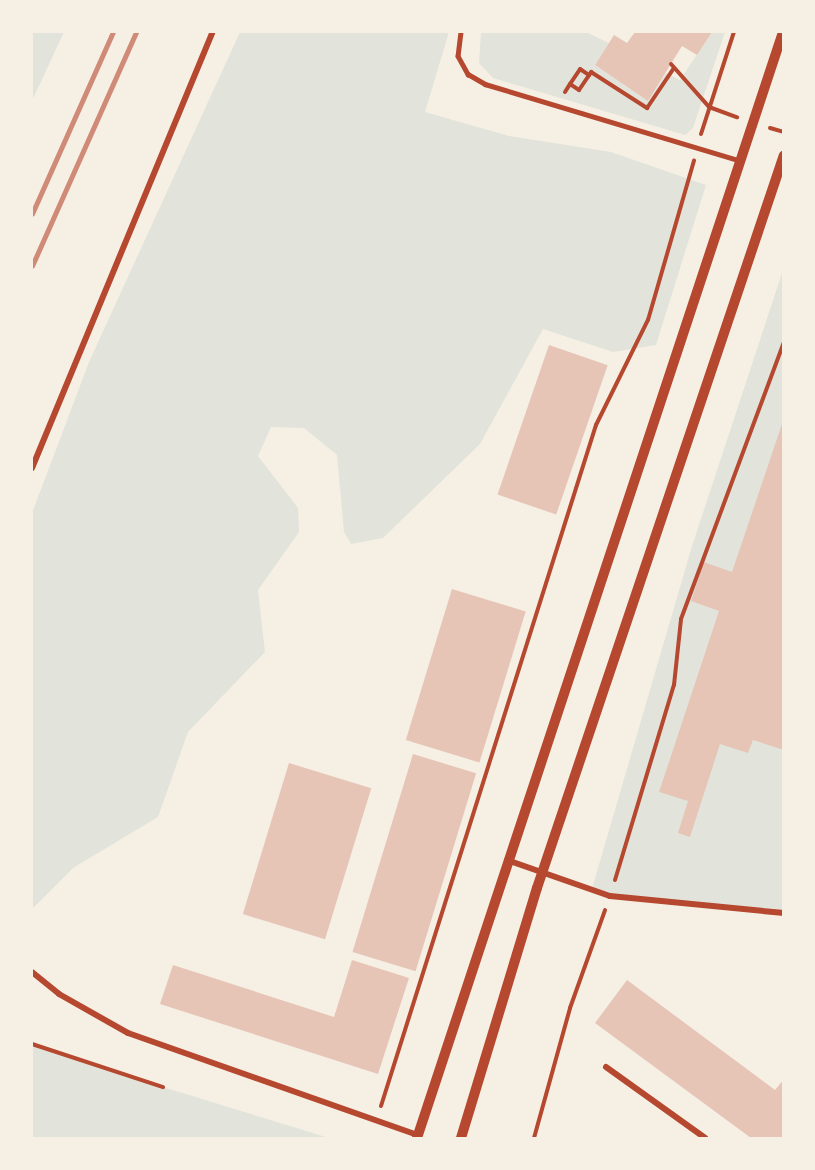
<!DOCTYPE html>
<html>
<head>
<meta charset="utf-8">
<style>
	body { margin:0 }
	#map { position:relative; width:815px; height:1170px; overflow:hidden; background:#f6efe4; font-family:Figtree,sans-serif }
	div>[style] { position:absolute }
	.green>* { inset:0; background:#e2e4dc }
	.building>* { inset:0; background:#e6c5b7; transform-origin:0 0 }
	.path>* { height:4px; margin:-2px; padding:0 2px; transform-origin:2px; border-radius:2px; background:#b5482f }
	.service>* { height:4.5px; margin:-2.25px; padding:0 2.25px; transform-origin:2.25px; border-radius:2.25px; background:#b5482f }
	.minor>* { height:6px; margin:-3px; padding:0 3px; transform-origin:3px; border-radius:3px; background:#b5482f }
	.tertiary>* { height:10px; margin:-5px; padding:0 5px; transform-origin:5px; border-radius:5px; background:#b5482f }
	.rail>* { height:4.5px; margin:-2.25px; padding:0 2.25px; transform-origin:2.25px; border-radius:2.25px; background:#cf8b77 }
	span { translate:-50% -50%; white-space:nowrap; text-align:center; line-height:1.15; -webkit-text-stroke:4.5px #f6efe4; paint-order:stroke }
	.frame { position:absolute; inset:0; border:33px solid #f6efe4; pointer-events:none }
</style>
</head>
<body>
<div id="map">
	<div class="green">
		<i style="clip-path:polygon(32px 32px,64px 32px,32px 101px)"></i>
		<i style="clip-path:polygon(240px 32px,449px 32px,425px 112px,509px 136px,611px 152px,706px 185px,656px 345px,613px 352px,543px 329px,480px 444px,383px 538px,351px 544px,344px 532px,337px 455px,304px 428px,271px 427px,258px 456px,298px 508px,299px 532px,258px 590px,265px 652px,188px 732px,158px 817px,73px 868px,32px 909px,32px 513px,89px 362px)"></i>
		<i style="clip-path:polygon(481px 32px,586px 32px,609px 43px,595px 65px,648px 101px,666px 73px,680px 80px,712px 32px,725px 32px,693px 128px,685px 135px,493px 78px,479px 63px)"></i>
		<i style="clip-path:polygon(783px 270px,783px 913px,591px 892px,692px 546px)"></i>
		<i style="clip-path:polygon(32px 1044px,163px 1087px,329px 1138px,32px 1138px)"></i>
	</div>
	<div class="building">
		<i style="clip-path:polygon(635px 32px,712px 32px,697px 55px,682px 46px,648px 101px,595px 65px,614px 35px,627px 43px)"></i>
		<i style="left:549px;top:345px;width:62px;height:158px;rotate:19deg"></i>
		<i style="clip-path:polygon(784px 418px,784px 750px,753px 740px,748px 753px,720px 744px,690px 837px,678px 833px,688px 801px,659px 792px,719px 611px,691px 601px,704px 562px,732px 572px)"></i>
		<i style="left:452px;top:589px;width:77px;height:158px;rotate:17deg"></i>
		<i style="left:413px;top:754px;width:66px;height:207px;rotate:17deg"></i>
		<i style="left:289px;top:763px;width:86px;height:158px;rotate:17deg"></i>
		<i style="clip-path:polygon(352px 960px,409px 978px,378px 1074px,160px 1004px,173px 965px,334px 1017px)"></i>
		<i style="clip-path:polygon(627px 980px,775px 1090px,784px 1079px,784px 1138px,751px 1138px,595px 1023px)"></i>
	</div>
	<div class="path">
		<i style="left:671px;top:64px;width:57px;rotate:48.5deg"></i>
		<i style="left:709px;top:107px;width:30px;rotate:20deg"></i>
		<i style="left:570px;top:84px;width:18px;rotate:-56deg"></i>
		<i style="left:580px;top:69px;width:11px;rotate:34deg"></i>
		<i style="left:565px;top:92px;width:9px;rotate:-58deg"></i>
		<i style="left:570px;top:84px;width:11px;rotate:34deg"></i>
		<i style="left:579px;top:90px;width:22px;rotate:-56deg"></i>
		<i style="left:591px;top:72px;width:67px;rotate:32.7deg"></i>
		<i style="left:647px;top:108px;width:48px;rotate:-56deg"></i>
		<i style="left:770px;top:128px;width:15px;rotate:16deg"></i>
		<i style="left:701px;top:134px;width:107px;rotate:-72.1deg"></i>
		<i style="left:615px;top:880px;width:204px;rotate:-73.2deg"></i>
		<i style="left:674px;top:685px;width:66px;rotate:-83.9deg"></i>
		<i style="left:681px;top:619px;width:296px;rotate:-69.6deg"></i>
		<i style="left:32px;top:1044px;width:138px;rotate:18.2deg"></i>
		<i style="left:381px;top:1106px;width:714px;rotate:-72.48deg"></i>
		<i style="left:596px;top:425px;width:117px;rotate:-63.7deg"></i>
		<i style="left:648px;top:320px;width:166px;rotate:-73.9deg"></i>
		<i style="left:534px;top:1138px;width:135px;rotate:-74.5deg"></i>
		<i style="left:570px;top:1008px;width:104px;rotate:-70.3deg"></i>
	</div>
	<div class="service">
		<i style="left:461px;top:32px;width:24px;rotate:97deg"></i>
		<i style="left:458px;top:56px;width:21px;rotate:61deg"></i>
		<i style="left:468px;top:74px;width:20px;rotate:30deg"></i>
		<i style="left:485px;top:84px;width:265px;rotate:16.7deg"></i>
	</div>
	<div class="minor">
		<i style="left:32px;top:468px;width:472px;rotate:-67.5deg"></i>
		<i style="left:507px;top:860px;width:109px;rotate:19.3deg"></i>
		<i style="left:610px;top:896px;width:175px;rotate:5.6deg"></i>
		<i style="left:32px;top:972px;width:35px;rotate:39deg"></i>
		<i style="left:59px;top:994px;width:79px;rotate:29.5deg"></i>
		<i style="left:128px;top:1033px;width:307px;rotate:19.4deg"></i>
		<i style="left:606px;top:1067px;width:122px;rotate:35.6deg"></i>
	</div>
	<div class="tertiary">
		<i style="left:417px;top:1138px;width:1165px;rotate:-71.69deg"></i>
		<i style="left:461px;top:1138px;width:261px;rotate:-73.1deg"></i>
		<i style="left:537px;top:888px;width:773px;rotate:-71.38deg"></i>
	</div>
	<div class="rail">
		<i style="left:32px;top:214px;width:199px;rotate:-66deg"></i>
		<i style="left:32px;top:266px;width:256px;rotate:-66deg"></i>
	</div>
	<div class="frame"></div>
</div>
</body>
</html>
